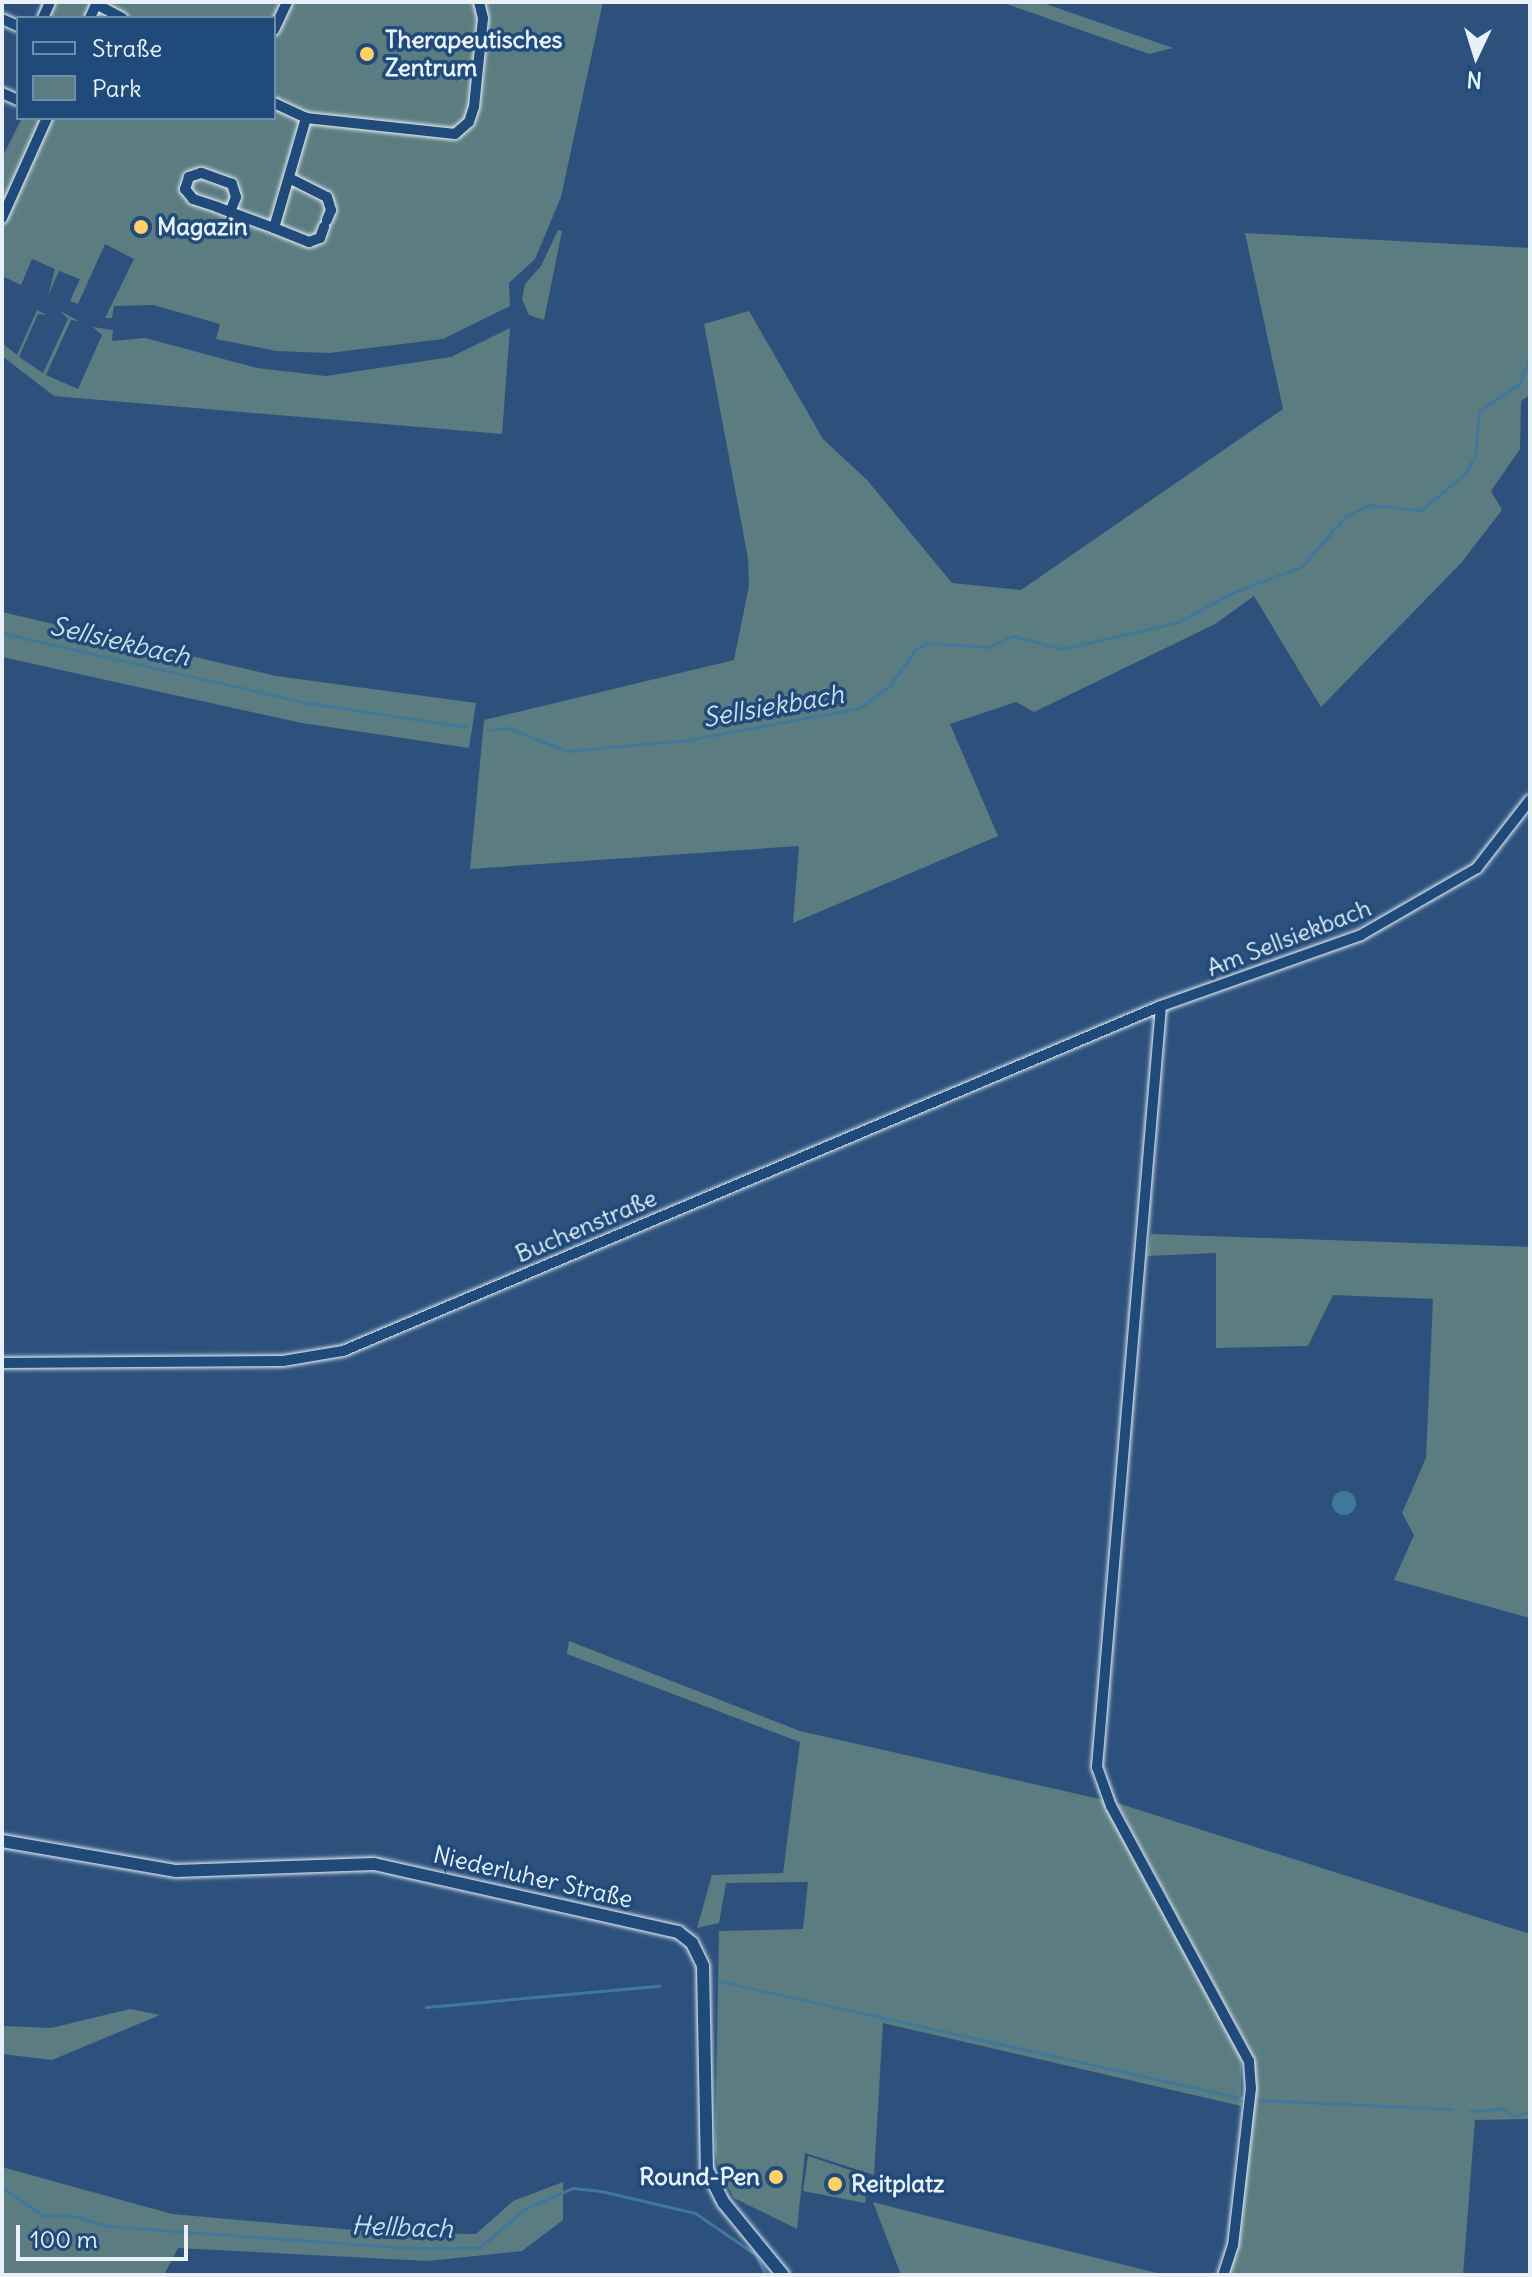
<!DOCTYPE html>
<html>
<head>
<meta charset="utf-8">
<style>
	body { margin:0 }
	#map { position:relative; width:1532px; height:2277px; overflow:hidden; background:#2d517c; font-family:Delius,sans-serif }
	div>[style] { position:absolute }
	.green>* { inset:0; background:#5b7c80 }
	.water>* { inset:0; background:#40789c }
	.round { border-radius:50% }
	.stream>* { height:3px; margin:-1.5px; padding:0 1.5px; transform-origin:1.5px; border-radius:1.5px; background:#40789c }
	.roads { filter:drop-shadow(0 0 2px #e8f1f8) drop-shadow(0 0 2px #e8f1f8) }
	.minor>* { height:10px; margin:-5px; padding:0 5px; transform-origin:5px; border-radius:5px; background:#1f4a7a }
	.tertiary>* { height:12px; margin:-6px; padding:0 6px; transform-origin:6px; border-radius:6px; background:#1f4a7a }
	.dots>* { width:22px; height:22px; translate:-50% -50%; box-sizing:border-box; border:4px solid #1f4a7a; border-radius:50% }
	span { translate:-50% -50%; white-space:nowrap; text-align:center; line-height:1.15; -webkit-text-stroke:7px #1f4a7a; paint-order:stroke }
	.poi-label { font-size:24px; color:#e8f1f8; font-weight:700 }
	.left { translate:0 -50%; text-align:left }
	.right { translate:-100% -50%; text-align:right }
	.street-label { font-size:24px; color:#e8f1f8 }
	.water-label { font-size:26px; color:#cfdfea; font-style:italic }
	.frame { position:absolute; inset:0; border:4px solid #e8f1f8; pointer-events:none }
	.legend { position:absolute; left:16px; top:16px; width:260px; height:104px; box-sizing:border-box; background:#1f4a7a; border:2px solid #6f8dac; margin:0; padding:10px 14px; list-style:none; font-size:24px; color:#e8f1f8 }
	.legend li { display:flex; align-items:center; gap:16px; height:40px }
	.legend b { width:40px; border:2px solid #6f8dac }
	.north { position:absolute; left:1436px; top:16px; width:80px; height:80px; -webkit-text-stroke:6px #1f4a7a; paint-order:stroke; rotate:184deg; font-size:22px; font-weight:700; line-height:32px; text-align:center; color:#e8f1f8 }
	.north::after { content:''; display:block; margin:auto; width:28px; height:36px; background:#e8f1f8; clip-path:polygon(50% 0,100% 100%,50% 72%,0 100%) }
	.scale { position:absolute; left:16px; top:2225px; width:172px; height:36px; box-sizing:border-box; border:4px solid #e8f1f8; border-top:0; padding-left:10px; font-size:24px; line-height:28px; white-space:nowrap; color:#e8f1f8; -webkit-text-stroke:6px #1f4a7a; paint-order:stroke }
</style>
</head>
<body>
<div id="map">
	<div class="green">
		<i style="clip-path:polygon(41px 2px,603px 2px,561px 197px,535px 259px,509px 283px,510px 306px,443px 339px,329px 353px,276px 351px,216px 339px,220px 324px,153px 305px,114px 306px,112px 318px,105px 318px,134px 259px,105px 244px,78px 304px,70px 301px,80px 279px,59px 271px,48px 296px,55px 269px,37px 261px,32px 259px,21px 285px,2px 276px,2px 158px,22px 118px,274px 118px,274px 18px,37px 18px)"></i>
		<i style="clip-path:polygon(1001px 2px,1040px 2px,1173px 48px,1149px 54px)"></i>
		<i style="clip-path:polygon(558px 230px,562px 231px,544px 320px,529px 315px,522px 299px,525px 284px,541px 266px)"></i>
		<i style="clip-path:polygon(1245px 233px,1530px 248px,1530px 395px,1521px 401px,1520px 449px,1491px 491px,1502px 510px,1461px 563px,1321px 707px,1254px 596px,1215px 624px,1034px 712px,1016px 702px,950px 724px,998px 836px,793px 923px,799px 846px,470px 869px,484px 720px,734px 660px,749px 586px,748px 558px,704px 324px,749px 311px,823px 439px,867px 480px,952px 583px,1021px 590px,1283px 409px)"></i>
		<i style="clip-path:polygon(37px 310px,47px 315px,38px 314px,19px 357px,43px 373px,68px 319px,60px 311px,79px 321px,71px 320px,46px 375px,78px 389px,102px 335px,93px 327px,113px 330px,112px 341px,145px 338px,257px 368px,326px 376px,451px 357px,510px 328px,502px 434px,54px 396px,2px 356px,2px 343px,17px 355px)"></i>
		<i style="clip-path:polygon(2px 612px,276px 676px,476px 703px,469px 748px,302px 723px,2px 657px)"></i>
		<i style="clip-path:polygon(1151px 1234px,1530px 1247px,1530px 1618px,1394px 1580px,1414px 1535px,1402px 1513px,1426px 1458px,1433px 1299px,1333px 1295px,1308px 1346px,1216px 1348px,1216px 1253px,1147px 1256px)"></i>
		<i style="clip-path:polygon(569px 1641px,800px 1731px,1104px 1800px,1241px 2052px,1241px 2106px,883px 2023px,874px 2175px,805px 2153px,797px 2229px,734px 2198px,718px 2168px,715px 2149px,719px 1931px,803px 1929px,808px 1882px,726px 1883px,719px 1923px,697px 1928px,712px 1875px,783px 1873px,800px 1742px,567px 1654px)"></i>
		<i style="clip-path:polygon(1117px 1803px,1530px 1934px,1530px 2119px,1475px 2120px,1463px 2275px,1227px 2275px,1236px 2256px,1254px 2102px,1253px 2056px)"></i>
		<i style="clip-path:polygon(130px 2009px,160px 2015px,52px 2060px,2px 2054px,2px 2026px,51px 2028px)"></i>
		<i style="clip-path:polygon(808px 2156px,868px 2176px,865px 2203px,803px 2191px)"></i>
		<i style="clip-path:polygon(2px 2167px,172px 2214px,388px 2233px,476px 2234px,513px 2201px,563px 2182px,563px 2220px,522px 2251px,428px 2261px,178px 2248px,164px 2275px,2px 2275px)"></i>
		<i style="clip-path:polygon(873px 2202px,888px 2206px,1165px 2275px,901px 2275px)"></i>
	</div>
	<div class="water">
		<i class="round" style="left:1332px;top:1491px;width:24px;height:24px"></i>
	</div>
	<div class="stream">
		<i style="left:2px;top:633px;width:314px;rotate:12.9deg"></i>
		<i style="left:308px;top:703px;width:161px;rotate:8.6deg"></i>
		<i style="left:488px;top:730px;width:20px;rotate:-6deg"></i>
		<i style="left:508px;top:728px;width:63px;rotate:21.3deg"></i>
		<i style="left:567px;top:751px;width:121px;rotate:-5.2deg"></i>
		<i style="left:687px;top:740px;width:175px;rotate:-10.5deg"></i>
		<i style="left:859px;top:708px;width:37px;rotate:-36deg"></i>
		<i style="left:889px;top:686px;width:46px;rotate:-53.9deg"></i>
		<i style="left:916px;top:649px;width:13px;rotate:-27deg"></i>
		<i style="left:928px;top:643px;width:61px;rotate:3.8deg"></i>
		<i style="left:989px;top:647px;width:26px;rotate:-25deg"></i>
		<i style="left:1013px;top:636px;width:51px;rotate:14.9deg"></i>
		<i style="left:1062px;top:649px;width:119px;rotate:-13.1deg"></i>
		<i style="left:1178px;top:622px;width:66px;rotate:-28.1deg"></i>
		<i style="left:1236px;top:591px;width:69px;rotate:-20.3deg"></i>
		<i style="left:1301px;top:567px;width:68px;rotate:-48.6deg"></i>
		<i style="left:1346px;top:516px;width:25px;rotate:-26deg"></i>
		<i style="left:1369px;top:505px;width:52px;rotate:5.5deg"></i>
		<i style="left:1421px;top:510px;width:57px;rotate:-39.3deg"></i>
		<i style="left:1465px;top:474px;width:21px;rotate:-62deg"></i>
		<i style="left:1475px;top:455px;width:44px;rotate:-84.8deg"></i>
		<i style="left:1479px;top:411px;width:48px;rotate:-34deg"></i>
		<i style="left:1519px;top:384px;width:29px;rotate:-68deg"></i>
		<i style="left:719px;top:1981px;width:535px;rotate:12.63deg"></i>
		<i style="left:426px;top:2007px;width:234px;rotate:-5.2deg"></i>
		<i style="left:1259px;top:2100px;width:192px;rotate:2.7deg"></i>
		<i style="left:1470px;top:2111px;width:32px;rotate:-4deg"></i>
		<i style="left:1502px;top:2109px;width:15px;rotate:28deg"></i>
		<i style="left:1515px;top:2116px;width:16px;rotate:-15deg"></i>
		<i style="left:2px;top:2187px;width:49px;rotate:35deg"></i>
		<i style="left:42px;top:2215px;width:32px;rotate:2deg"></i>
		<i style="left:74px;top:2216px;width:34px;rotate:17deg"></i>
		<i style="left:107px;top:2226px;width:302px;rotate:4.2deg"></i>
		<i style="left:408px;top:2248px;width:71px"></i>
		<i style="left:479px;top:2248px;width:62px;rotate:-40.4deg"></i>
		<i style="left:526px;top:2208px;width:51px;rotate:-23.1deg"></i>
		<i style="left:573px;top:2188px;width:28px;rotate:6deg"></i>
		<i style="left:601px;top:2191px;width:97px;rotate:13.2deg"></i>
		<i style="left:695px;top:2213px;width:73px;rotate:34.3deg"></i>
		<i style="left:755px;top:2254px;width:24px;rotate:62deg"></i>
	</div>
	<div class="roads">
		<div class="minor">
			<i style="left:96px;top:4px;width:30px;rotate:28deg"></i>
			<i style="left:43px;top:18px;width:17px;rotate:-66deg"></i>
			<i style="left:90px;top:18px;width:17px;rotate:-66deg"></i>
			<i style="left:2px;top:19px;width:17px;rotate:24deg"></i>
			<i style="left:274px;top:30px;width:31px;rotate:-65deg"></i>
			<i style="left:2px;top:93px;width:17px;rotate:24deg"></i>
			<i style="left:274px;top:103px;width:35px;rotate:25deg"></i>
			<i style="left:306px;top:118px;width:150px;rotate:6.1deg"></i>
			<i style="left:455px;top:134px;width:18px;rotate:-41deg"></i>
			<i style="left:469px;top:122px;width:16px;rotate:-72deg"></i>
			<i style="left:474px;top:107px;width:89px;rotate:-84.2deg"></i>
			<i style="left:483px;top:18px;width:16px;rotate:-104deg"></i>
			<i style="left:291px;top:179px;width:40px;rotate:26.6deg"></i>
			<i style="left:327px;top:197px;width:14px;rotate:73deg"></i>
			<i style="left:331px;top:210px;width:11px;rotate:112deg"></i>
			<i style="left:230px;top:212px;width:16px;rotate:-68deg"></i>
			<i style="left:236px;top:197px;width:14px;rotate:-107deg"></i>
			<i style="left:232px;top:184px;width:33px;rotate:-160deg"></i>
			<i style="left:201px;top:173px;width:13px;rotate:162deg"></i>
			<i style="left:189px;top:177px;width:13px;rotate:108deg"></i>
			<i style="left:185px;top:189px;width:13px;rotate:51deg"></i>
			<i style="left:193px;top:199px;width:25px;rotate:18deg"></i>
			<i style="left:217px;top:207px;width:14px;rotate:21deg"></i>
			<i style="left:230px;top:212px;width:47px;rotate:20deg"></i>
			<i style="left:274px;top:228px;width:115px;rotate:-73.8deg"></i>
			<i style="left:2px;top:218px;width:110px;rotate:-65.8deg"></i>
			<i style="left:274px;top:228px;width:38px;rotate:22deg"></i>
			<i style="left:309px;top:242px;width:12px;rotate:-20deg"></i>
			<i style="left:320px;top:238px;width:12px;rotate:-70deg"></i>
			<i style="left:1161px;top:1006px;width:764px;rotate:94.81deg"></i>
			<i style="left:1097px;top:1767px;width:41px;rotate:70.3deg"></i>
			<i style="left:1111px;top:1806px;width:290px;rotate:61.6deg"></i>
			<i style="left:1249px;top:2061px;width:27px;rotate:86deg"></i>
			<i style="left:1251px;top:2088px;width:158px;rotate:96.5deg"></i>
			<i style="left:1233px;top:2245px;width:32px;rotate:108deg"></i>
			<i style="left:2px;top:1363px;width:281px;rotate:-0.4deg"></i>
			<i style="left:283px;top:1361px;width:61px;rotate:-9.5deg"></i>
			<i style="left:343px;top:1351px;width:888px;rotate:-22.87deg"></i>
			<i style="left:1161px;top:1006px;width:212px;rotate:-19.5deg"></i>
			<i style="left:1361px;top:935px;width:134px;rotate:-30deg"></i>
			<i style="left:1477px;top:868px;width:86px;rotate:-52.1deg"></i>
		</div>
		<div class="tertiary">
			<i style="left:2px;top:1841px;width:177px;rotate:9.8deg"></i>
			<i style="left:176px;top:1871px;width:198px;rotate:-2deg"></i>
			<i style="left:374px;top:1864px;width:312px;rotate:12.6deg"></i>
			<i style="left:678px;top:1932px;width:18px;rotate:38deg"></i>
			<i style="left:692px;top:1943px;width:25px;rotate:64deg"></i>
			<i style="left:703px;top:1966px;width:204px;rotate:88.9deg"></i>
			<i style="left:707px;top:2170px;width:37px;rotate:63deg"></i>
			<i style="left:724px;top:2203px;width:93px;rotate:50.7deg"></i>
		</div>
	</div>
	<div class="dots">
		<i style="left:367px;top:54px;background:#ffd166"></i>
		<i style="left:141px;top:227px;background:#ffd166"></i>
		<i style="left:776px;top:2177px;background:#ffd166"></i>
		<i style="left:835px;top:2184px;background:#ffd166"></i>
	</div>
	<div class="poi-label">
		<span class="left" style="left:385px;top:54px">Therapeutisches<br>Zentrum</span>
		<span class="left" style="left:157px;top:227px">Magazin</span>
		<span class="right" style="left:760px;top:2177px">Round-Pen</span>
		<span class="left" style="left:851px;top:2184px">Reitplatz</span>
	</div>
	<div class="street-label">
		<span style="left:1289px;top:938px;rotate:-21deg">Am Sellsiekbach</span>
		<span style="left:586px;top:1226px;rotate:-23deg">Buchenstraße</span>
		<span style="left:533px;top:1877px;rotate:13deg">Niederluher Straße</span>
	</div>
	<div class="water-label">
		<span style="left:120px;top:641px;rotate:13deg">Sellsiekbach</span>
		<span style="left:773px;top:706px;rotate:-10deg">Sellsiekbach</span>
		<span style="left:402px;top:2227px;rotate:2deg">Hellbach</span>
	</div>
	<div class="frame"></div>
	<ul class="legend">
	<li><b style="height:10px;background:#1f4a7a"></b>Straße</li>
	<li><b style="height:22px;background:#5b7c80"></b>Park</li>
	</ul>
	<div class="north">N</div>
	<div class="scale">100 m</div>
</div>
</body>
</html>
